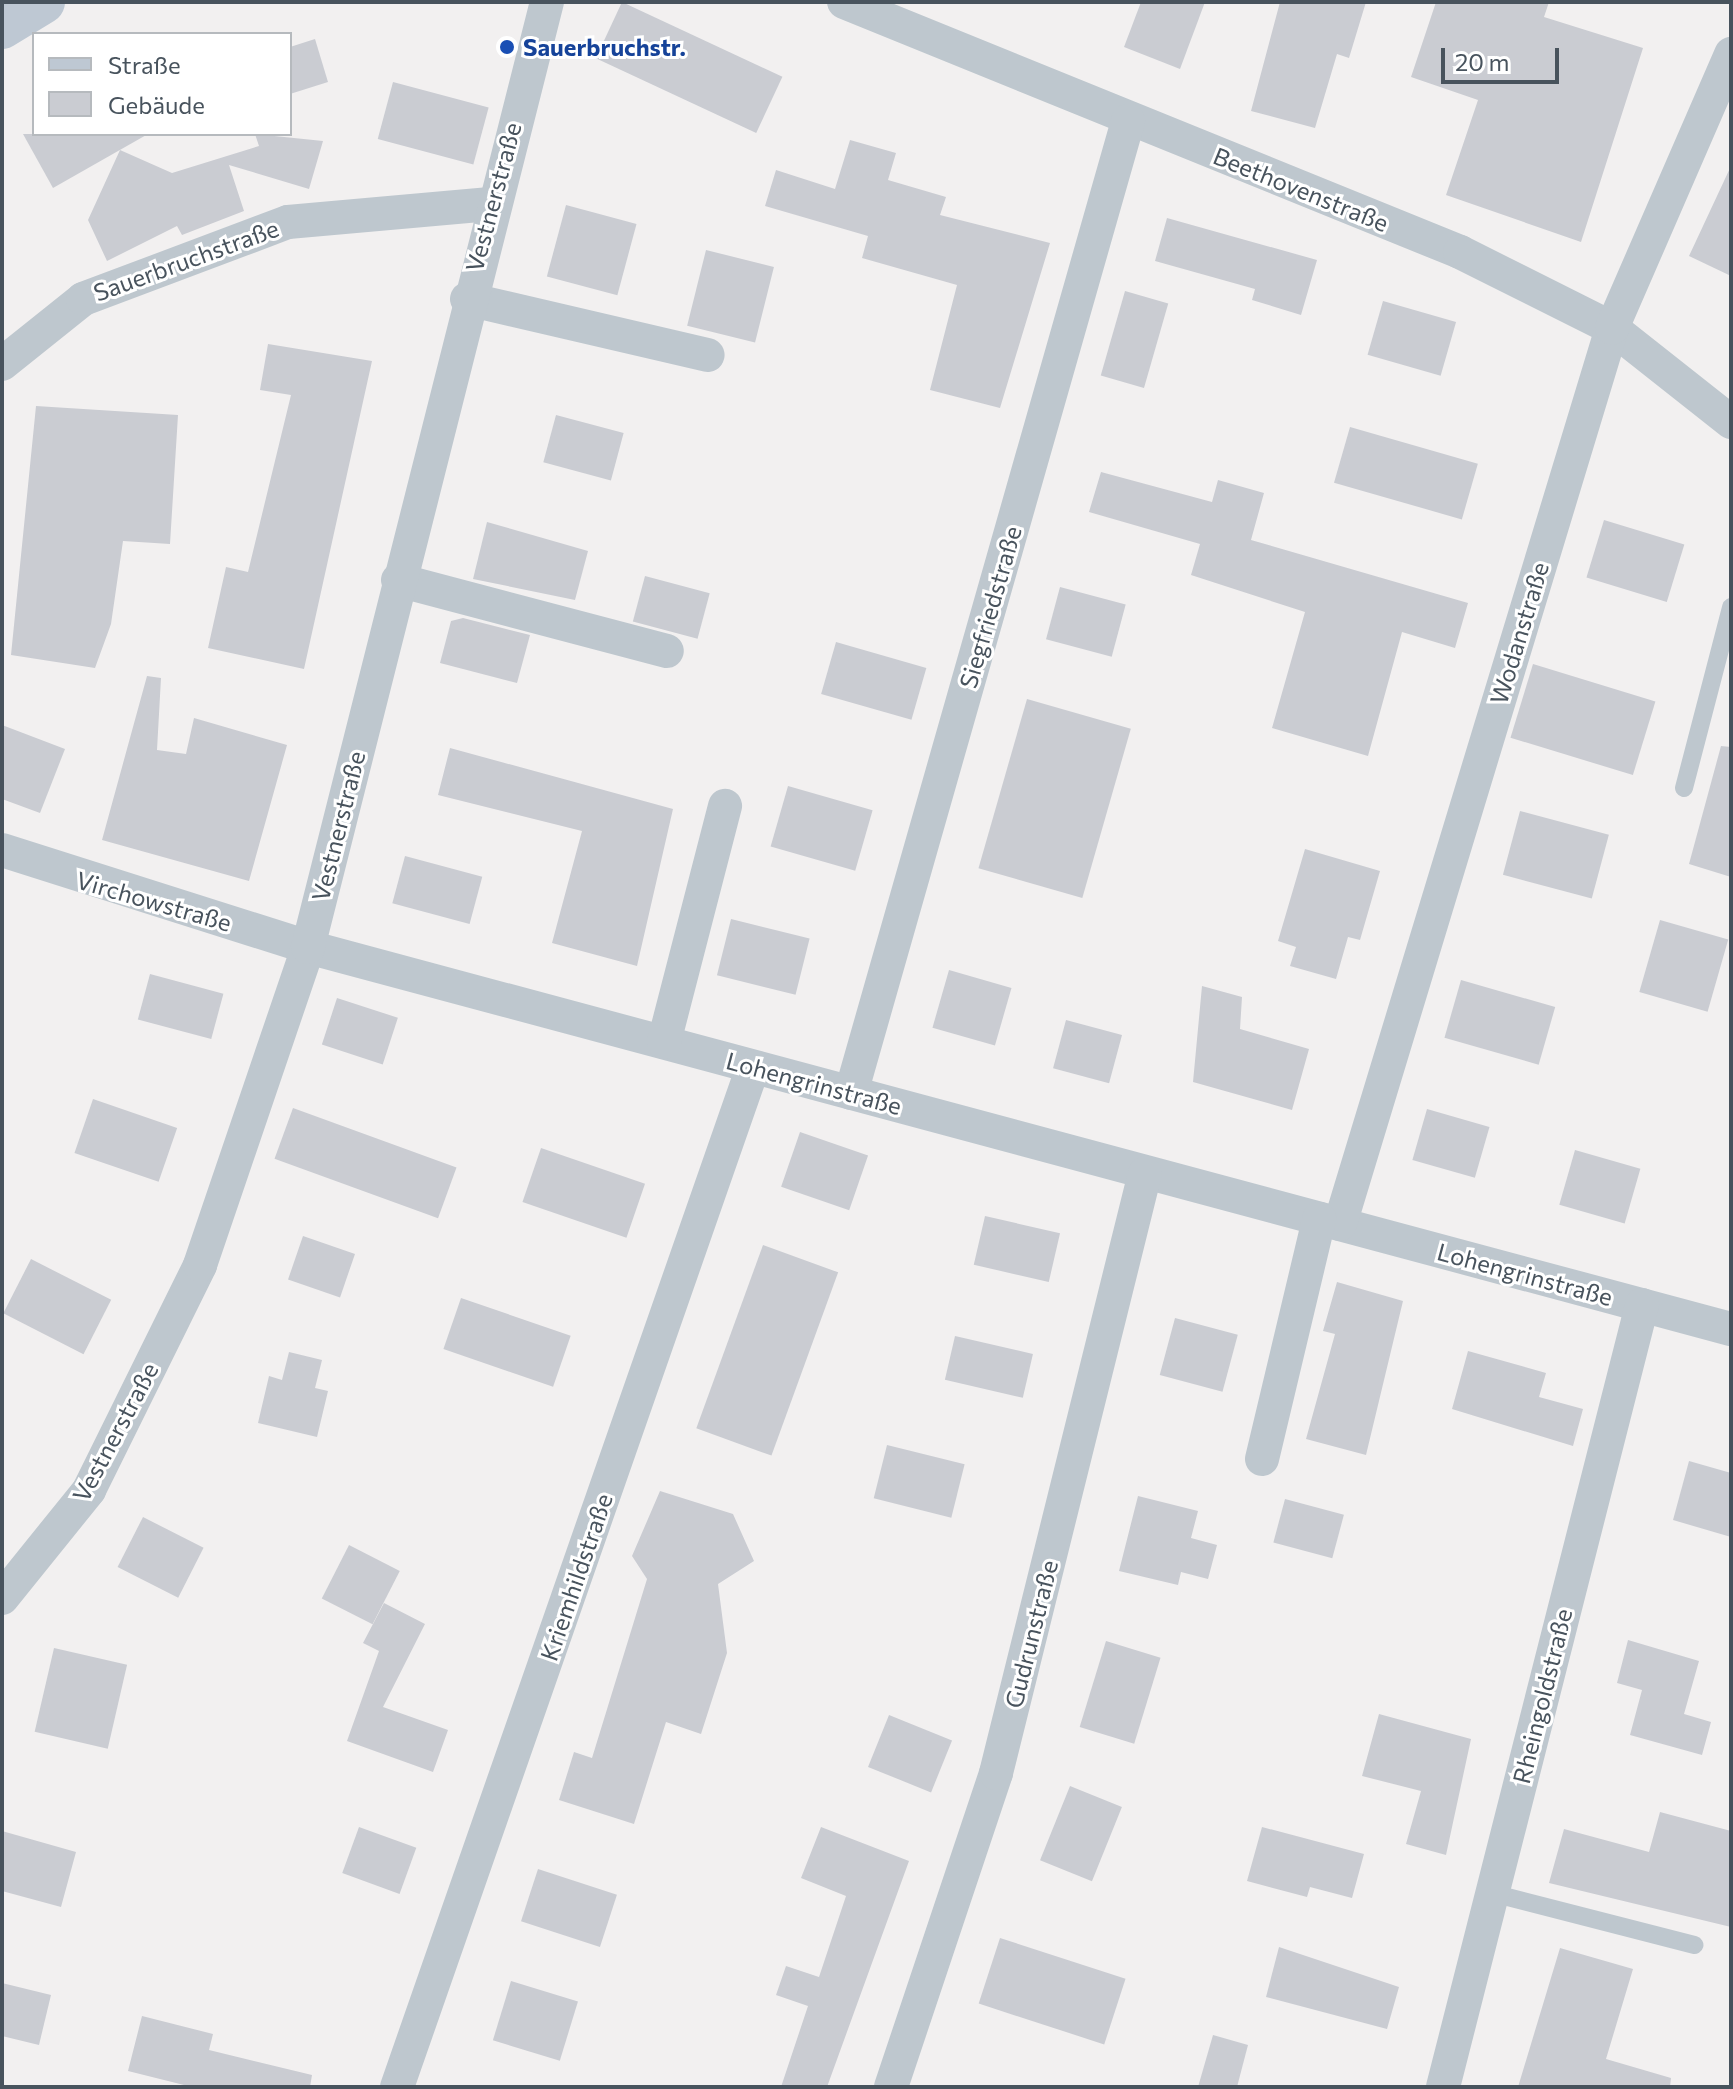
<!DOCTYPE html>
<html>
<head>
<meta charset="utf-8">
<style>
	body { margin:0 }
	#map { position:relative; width:1733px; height:2089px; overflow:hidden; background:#f2f0f0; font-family:Commissioner,sans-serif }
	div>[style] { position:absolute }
	.building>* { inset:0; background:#caccd2; transform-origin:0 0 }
	.lane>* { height:18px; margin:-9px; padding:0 9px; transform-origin:9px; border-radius:9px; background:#bec7ce }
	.street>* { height:34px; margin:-17px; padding:0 17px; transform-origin:17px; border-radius:17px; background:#bec7ce }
	.secondary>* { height:44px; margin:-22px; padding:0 22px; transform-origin:22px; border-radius:22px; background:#bec8d3 }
	.dots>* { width:22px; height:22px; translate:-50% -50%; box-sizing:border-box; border:4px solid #fff; border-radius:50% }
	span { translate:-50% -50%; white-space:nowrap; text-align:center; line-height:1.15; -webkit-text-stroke:6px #fff; paint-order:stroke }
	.transit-label { font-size:24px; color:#164399; font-weight:700 }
	.left { translate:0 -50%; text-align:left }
	.street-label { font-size:24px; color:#48535d }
	.frame { position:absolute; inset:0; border:4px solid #48535d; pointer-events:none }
	.legend { position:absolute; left:32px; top:32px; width:260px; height:104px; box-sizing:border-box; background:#fff; border:2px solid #b6babe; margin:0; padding:10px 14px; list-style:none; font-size:24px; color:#48535d }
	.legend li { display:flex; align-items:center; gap:16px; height:40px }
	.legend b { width:40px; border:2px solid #b6babe }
	.scale { position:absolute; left:1441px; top:48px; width:118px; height:36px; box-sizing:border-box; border:4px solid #48535d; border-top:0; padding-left:10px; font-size:24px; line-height:28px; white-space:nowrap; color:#48535d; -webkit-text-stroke:6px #fff; paint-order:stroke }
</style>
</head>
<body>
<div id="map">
	<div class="building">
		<i style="left:622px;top:2px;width:177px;height:62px;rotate:25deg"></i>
		<i style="clip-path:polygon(1141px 2px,1205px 2px,1180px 69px,1124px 47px)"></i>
		<i style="clip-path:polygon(1280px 2px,1366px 2px,1349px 58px,1337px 54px,1315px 128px,1251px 111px)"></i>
		<i style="clip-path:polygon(1436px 2px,1549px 2px,1544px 17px,1643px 48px,1581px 242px,1446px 195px,1478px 100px,1411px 77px)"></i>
		<i style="clip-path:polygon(315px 39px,328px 82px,290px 94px,290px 47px)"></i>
		<i style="left:393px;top:82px;width:99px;height:59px;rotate:15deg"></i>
		<i style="clip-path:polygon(23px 134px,148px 134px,53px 188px)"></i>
		<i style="clip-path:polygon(255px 134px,323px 141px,309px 189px,229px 165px,244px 211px,182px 235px,177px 226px,107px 261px,88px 220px,120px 150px,172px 173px,259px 146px)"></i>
		<i style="clip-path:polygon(850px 140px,896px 153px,888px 180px,946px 197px,940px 215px,1050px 243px,1000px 408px,930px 390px,957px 285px,862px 258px,868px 236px,765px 206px,776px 170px,835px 189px)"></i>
		<i style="clip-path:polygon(1731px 166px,1731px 276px,1689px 256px)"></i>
		<i style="left:566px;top:205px;width:73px;height:74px;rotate:15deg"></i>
		<i style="clip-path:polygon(1167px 218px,1317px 260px,1301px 315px,1252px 300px,1255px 289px,1155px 261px)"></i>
		<i style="left:706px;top:250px;width:70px;height:78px;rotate:14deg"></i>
		<i style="left:1125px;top:291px;width:45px;height:88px;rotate:16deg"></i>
		<i style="left:1383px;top:301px;width:76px;height:56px;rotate:16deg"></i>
		<i style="clip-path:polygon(268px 344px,372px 361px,304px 669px,208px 648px,226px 567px,248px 572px,291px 395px,260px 390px)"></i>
		<i style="clip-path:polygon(36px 406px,178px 415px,170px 544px,123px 541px,111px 624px,95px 668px,11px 655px)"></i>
		<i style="left:556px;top:415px;width:70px;height:49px;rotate:15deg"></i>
		<i style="left:1350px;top:427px;width:133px;height:58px;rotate:16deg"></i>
		<i style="clip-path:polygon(1101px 472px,1212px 502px,1218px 480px,1264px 493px,1251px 540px,1468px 603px,1455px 648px,1402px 632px,1368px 756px,1272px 728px,1305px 612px,1191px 575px,1200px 544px,1089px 512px)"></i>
		<i style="left:1604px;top:520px;width:84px;height:60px;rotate:17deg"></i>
		<i style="clip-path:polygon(487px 522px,588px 551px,575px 600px,473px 579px)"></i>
		<i style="left:645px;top:576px;width:67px;height:47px;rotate:15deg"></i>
		<i style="left:1060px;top:587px;width:68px;height:54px;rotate:15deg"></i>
		<i style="clip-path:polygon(463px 618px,530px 635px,517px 683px,440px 663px,451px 621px)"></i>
		<i style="left:836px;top:642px;width:94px;height:54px;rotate:16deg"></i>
		<i style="left:1533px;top:664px;width:128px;height:77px;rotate:17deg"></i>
		<i style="clip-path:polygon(147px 676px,161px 678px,157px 750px,186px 754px,194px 718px,287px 745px,249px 881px,102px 840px)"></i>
		<i style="left:1027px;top:699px;width:108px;height:176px;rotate:16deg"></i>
		<i style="clip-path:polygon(2px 725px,65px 749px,40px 813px,2px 799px)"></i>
		<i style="clip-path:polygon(1721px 746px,1731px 747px,1731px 877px,1689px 864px)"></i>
		<i style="clip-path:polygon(450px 748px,673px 809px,637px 966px,552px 943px,582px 831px,438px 795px)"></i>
		<i style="left:788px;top:786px;width:88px;height:63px;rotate:16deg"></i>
		<i style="left:1520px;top:811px;width:92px;height:66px;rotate:15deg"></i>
		<i style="clip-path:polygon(1305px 849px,1380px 871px,1360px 940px,1348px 937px,1336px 979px,1290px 966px,1296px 947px,1278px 941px)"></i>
		<i style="left:405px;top:856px;width:80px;height:49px;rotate:15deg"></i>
		<i style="left:731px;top:919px;width:81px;height:58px;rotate:14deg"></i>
		<i style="left:1660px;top:920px;width:71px;height:75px;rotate:16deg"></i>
		<i style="left:949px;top:970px;width:65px;height:60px;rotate:16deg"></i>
		<i style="left:150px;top:974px;width:76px;height:47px;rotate:15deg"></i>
		<i style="left:1461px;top:980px;width:98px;height:60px;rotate:16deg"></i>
		<i style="clip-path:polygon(1202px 986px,1242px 997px,1240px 1029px,1309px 1049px,1292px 1110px,1193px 1082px)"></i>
		<i style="left:337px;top:998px;width:64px;height:49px;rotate:18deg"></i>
		<i style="left:1066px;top:1020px;width:58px;height:50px;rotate:15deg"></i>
		<i style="left:93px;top:1099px;width:89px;height:57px;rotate:19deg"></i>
		<i style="left:293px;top:1108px;width:174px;height:54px;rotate:20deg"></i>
		<i style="left:1427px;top:1109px;width:65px;height:53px;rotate:16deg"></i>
		<i style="left:800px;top:1132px;width:72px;height:58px;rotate:19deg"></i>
		<i style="left:541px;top:1148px;width:110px;height:57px;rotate:19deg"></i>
		<i style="left:1575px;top:1150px;width:68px;height:57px;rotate:16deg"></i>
		<i style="left:985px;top:1216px;width:77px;height:50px;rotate:13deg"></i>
		<i style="left:303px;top:1236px;width:55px;height:46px;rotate:19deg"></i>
		<i style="left:763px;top:1245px;width:80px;height:195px;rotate:20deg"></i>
		<i style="left:31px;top:1259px;width:90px;height:61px;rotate:27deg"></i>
		<i style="clip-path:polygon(1337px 1282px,1403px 1301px,1366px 1455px,1306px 1439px,1335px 1334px,1323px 1331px)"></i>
		<i style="left:461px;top:1298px;width:116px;height:54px;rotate:19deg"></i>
		<i style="left:1175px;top:1318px;width:65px;height:59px;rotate:15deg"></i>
		<i style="left:955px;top:1336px;width:80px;height:45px;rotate:13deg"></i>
		<i style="clip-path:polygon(1468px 1351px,1546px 1373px,1539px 1397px,1583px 1409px,1573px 1446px,1452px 1409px)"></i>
		<i style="clip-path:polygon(289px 1352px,322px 1360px,315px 1388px,328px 1391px,317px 1437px,258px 1423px,269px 1376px,282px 1380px)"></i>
		<i style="left:887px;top:1445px;width:80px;height:55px;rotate:14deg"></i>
		<i style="clip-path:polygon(1689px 1461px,1731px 1473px,1731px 1537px,1673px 1520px)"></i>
		<i style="clip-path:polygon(660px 1491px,733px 1514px,754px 1561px,718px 1584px,727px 1653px,701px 1734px,666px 1722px,634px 1824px,559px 1800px,574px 1752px,592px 1758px,647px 1579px,632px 1556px)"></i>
		<i style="clip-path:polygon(1138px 1496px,1198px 1511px,1191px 1538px,1217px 1545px,1208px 1579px,1181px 1572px,1178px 1585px,1119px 1571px)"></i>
		<i style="left:1285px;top:1499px;width:61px;height:45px;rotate:15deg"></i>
		<i style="left:143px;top:1517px;width:68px;height:56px;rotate:27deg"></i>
		<i style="left:349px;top:1545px;width:57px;height:60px;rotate:27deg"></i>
		<i style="clip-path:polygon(384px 1603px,425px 1624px,383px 1707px,448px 1730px,433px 1772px,347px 1741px,379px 1651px,363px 1643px)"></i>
		<i style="clip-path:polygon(1628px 1640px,1699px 1661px,1684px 1714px,1711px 1722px,1702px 1755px,1630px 1735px,1642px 1690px,1617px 1683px)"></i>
		<i style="left:1106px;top:1641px;width:57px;height:90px;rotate:17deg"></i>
		<i style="left:54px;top:1648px;width:75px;height:86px;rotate:13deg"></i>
		<i style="clip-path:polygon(1379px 1714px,1471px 1739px,1446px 1855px,1406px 1844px,1421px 1791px,1362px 1776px)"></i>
		<i style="left:889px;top:1715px;width:68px;height:56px;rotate:22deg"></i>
		<i style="left:1070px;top:1786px;width:56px;height:80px;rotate:22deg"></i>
		<i style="clip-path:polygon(1660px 1812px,1731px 1831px,1731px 1927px,1549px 1883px,1564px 1829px,1649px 1852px)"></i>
		<i style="left:359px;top:1827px;width:61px;height:49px;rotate:20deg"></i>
		<i style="clip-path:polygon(821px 1827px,909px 1861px,827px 2087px,781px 2087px,808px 2006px,776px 1995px,786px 1966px,819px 1977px,846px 1896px,801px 1878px)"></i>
		<i style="clip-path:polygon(1262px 1827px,1364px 1854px,1352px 1898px,1310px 1887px,1307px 1897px,1247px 1881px)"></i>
		<i style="clip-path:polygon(2px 1831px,76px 1852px,61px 1907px,2px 1891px)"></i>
		<i style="left:538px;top:1869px;width:83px;height:55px;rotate:18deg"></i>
		<i style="left:1000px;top:1938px;width:132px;height:69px;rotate:18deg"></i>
		<i style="clip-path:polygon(1279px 1947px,1399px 1987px,1387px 2029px,1266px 1997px)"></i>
		<i style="clip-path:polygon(1560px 1948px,1633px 1969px,1606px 2059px,1671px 2078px,1670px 2087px,1518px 2087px)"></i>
		<i style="left:511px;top:1981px;width:70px;height:62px;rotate:17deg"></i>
		<i style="clip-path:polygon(2px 1983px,51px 1995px,39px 2045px,2px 2036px)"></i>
		<i style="clip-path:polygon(142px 2016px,213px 2034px,209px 2050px,312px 2075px,310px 2087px,192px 2087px,128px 2071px)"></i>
		<i style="clip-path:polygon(1213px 2035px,1248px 2045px,1237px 2087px,1198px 2087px)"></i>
	</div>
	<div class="lane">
		<i style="left:1684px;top:788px;width:187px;rotate:-75.4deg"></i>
		<i style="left:1492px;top:1893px;width:209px;rotate:14.4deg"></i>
	</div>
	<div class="street">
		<i style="left:844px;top:2px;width:665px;rotate:22.09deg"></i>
		<i style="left:1460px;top:252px;width:170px;rotate:26.6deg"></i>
		<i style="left:1612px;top:328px;width:152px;rotate:38.3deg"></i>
		<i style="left:467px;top:299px;width:247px;rotate:13.1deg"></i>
		<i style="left:2px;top:364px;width:104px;rotate:-38.7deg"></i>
		<i style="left:83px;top:299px;width:219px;rotate:-20.6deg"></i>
		<i style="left:288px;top:222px;width:203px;rotate:-5.1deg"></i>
		<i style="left:398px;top:580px;width:278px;rotate:14.8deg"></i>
		<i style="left:2px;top:850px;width:321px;rotate:17.6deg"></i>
		<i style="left:308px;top:947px;width:1473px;rotate:15.03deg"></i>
		<i style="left:664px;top:1042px;width:244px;rotate:-75.5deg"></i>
		<i style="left:851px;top:1093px;width:1011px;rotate:-74.09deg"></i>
		<i style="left:1340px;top:1224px;width:936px;rotate:-73.11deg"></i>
		<i style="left:1612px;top:328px;width:299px;rotate:-66.5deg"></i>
		<i style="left:1262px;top:1459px;width:247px;rotate:-76.6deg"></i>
		<i style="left:2px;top:1598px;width:139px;rotate:-51.1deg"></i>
		<i style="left:89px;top:1490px;width:251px;rotate:-63.7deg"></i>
		<i style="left:200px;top:1265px;width:336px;rotate:-71.2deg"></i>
		<i style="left:308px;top:947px;width:975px;rotate:-75.81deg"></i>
		<i style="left:397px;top:2087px;width:1080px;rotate:-70.76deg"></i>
		<i style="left:891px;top:2087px;width:331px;rotate:-71.5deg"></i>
		<i style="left:996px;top:1773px;width:618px;rotate:-76.05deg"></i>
		<i style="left:1443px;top:2087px;width:807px;rotate:-75.72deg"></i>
	</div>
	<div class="secondary">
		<i style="left:2px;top:27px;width:48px;rotate:-31.4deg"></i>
	</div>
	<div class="dots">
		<i style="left:507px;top:47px;background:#1a4fb4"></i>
	</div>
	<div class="transit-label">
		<span class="left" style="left:523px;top:47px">Sauerbruchstr.</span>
	</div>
	<div class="street-label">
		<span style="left:1301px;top:189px;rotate:22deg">Beethovenstraße</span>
		<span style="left:493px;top:197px;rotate:-75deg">Vestnerstraße</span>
		<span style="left:186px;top:260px;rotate:-20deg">Sauerbruchstraße</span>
		<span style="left:990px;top:607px;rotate:-74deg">Siegfriedstraße</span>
		<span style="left:1519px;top:633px;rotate:-73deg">Wodanstraße</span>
		<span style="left:338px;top:826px;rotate:-76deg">Vestnerstraße</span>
		<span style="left:154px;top:901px;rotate:16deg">Virchowstraße</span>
		<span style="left:814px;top:1083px;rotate:15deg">Lohengrinstraße</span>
		<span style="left:1525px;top:1274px;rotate:15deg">Lohengrinstraße</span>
		<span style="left:115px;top:1432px;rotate:-62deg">Vestnerstraße</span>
		<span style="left:576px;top:1577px;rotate:-71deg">Kriemhildstraße</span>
		<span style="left:1031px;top:1634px;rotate:-76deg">Gudrunstraße</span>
		<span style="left:1542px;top:1696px;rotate:-76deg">Rheingoldstraße</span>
	</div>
	<div class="frame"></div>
	<ul class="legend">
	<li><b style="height:10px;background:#bec8d3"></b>Straße</li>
	<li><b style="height:22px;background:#caccd2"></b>Gebäude</li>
	</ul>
	<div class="scale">20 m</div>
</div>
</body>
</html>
